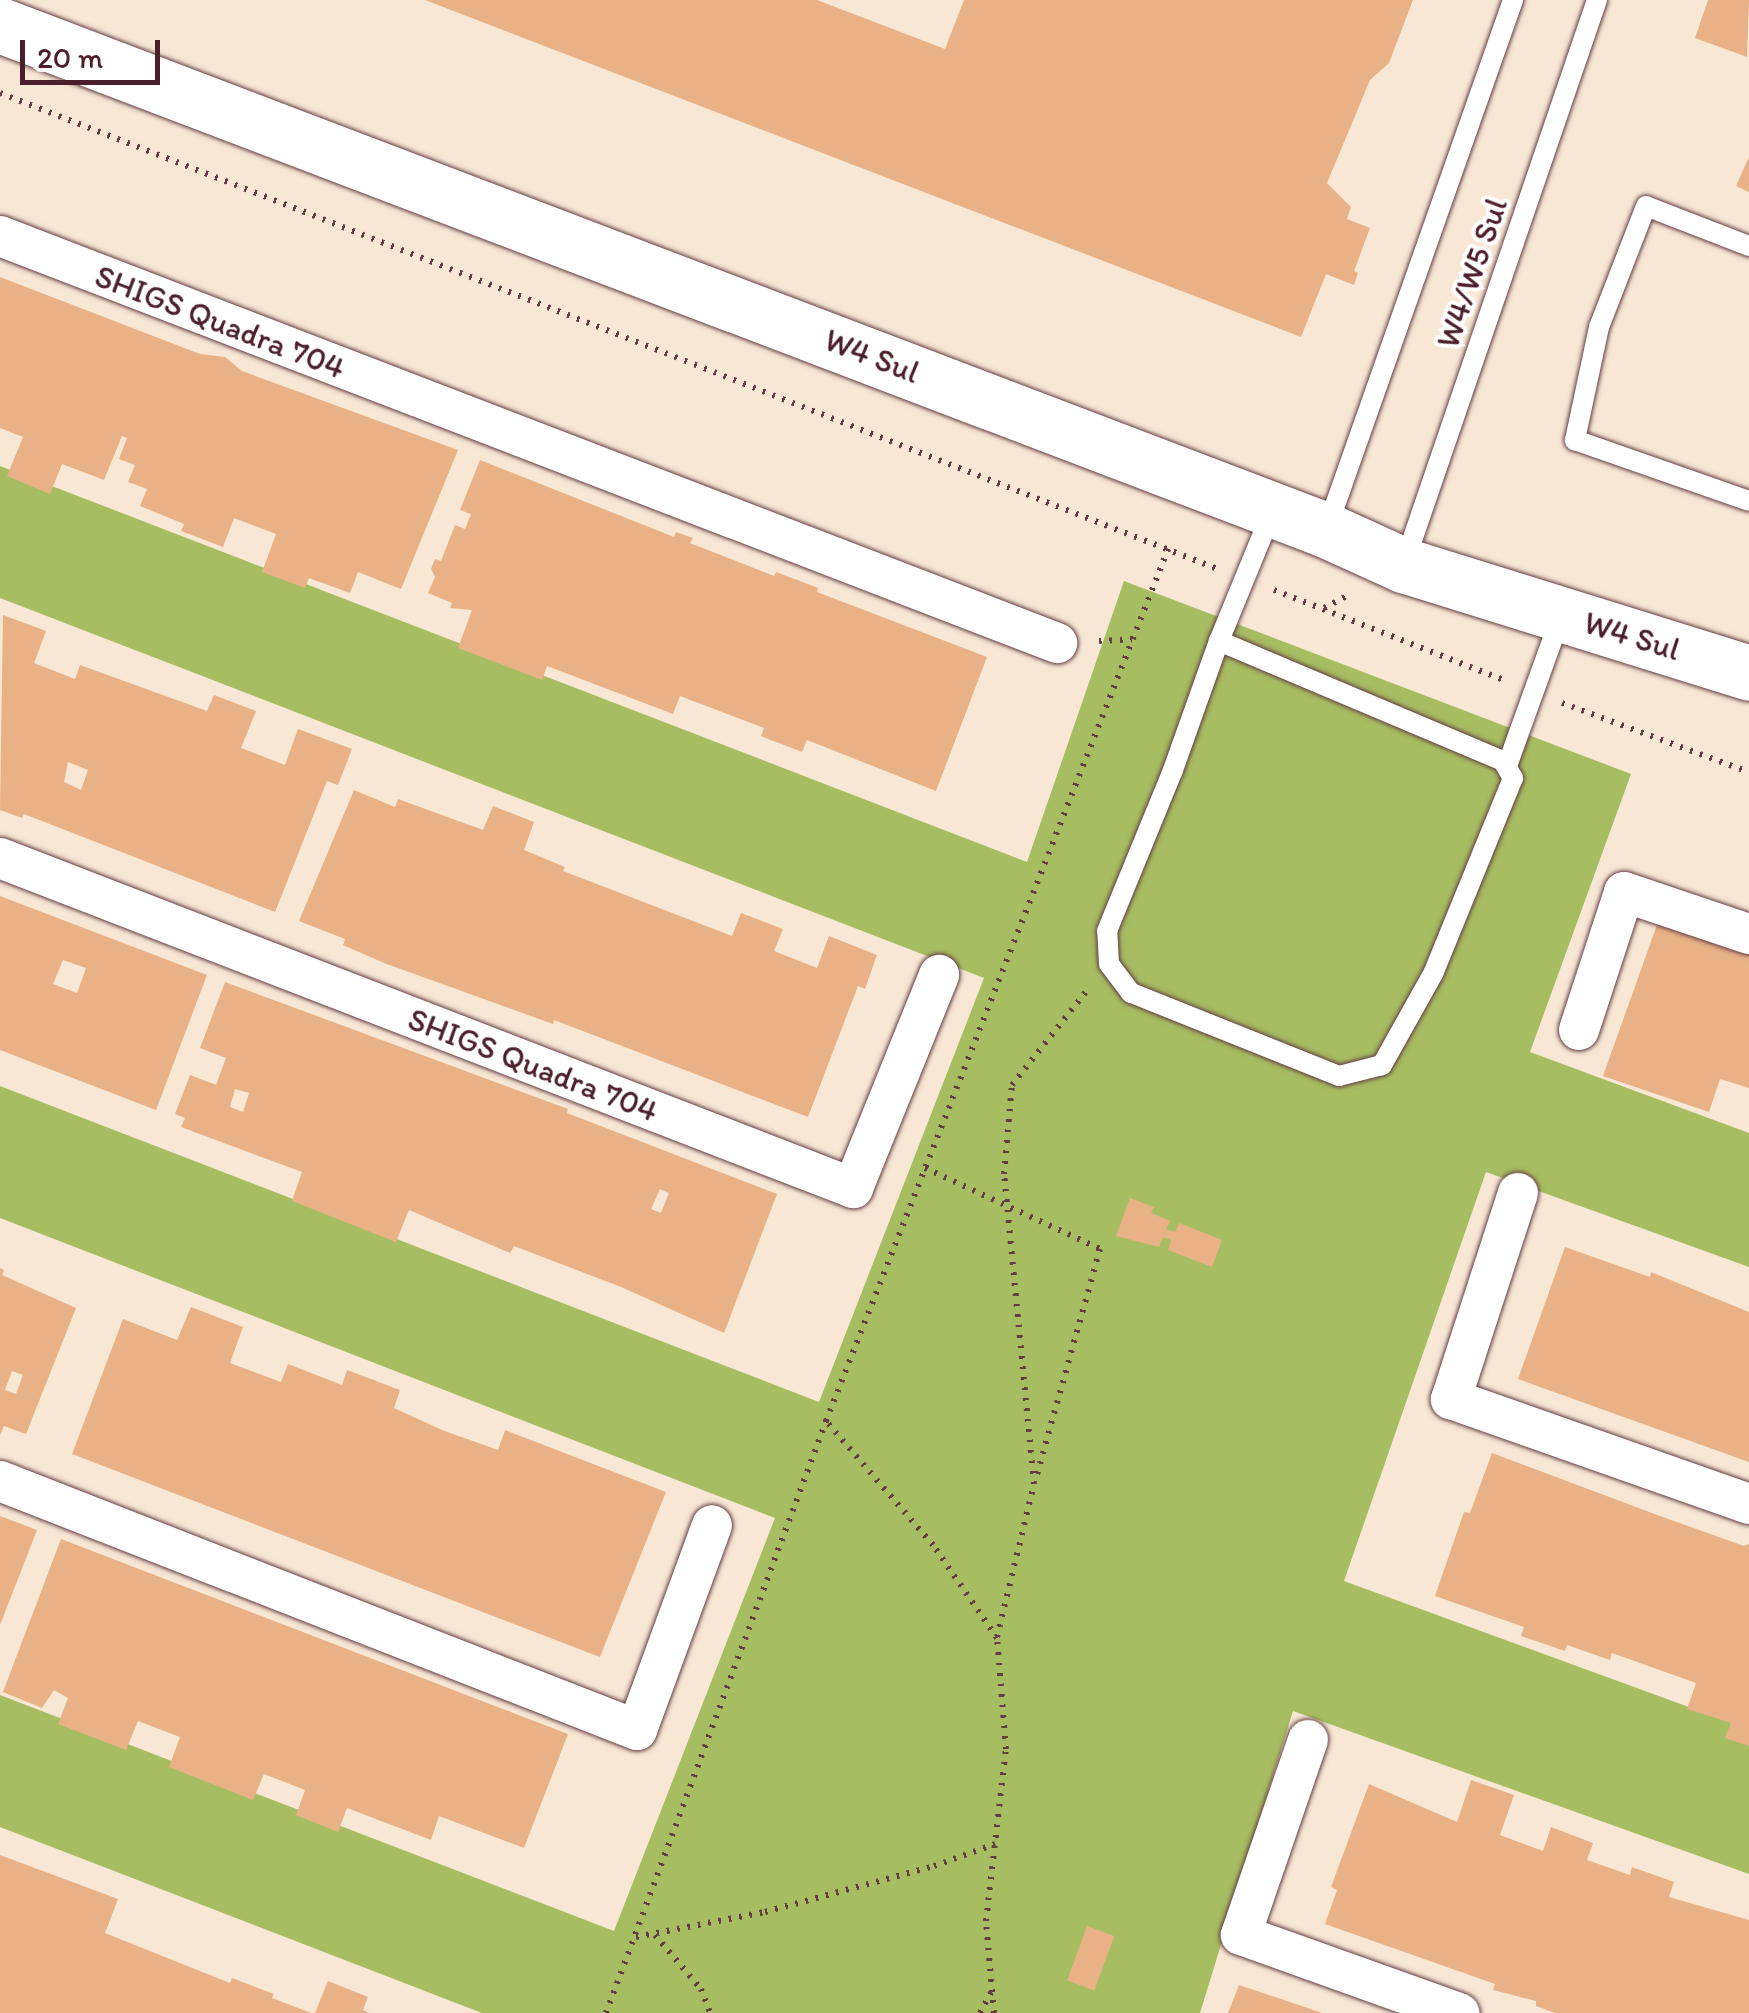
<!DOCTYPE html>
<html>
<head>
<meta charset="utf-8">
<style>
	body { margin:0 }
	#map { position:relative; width:1749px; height:2013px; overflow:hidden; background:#f7e7d4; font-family:Itim,sans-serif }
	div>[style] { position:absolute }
	.green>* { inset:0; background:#a7bd61 }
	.building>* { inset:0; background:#e8b286; transform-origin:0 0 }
	.path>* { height:6px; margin-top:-3px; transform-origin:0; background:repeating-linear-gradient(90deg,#643d44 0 2.5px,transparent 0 10.5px) }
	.roads { filter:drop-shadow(0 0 2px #643d44) drop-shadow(0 0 2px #643d44) }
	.lane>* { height:20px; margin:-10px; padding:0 10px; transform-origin:10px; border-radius:10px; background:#fff }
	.street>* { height:40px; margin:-20px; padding:0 20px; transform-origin:20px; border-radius:20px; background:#fff }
	.secondary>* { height:55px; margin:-27.5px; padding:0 27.5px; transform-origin:27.5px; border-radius:27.5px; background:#fff }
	span { translate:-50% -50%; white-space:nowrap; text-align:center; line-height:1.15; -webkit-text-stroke:8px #fff; paint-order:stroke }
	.street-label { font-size:32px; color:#4a1f2b }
	.scale { position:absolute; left:20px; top:40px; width:140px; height:45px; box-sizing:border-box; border:5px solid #4a1f2b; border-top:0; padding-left:12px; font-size:30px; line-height:35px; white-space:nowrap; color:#4a1f2b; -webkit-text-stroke:8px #fff; paint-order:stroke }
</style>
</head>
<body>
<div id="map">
	<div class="green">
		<i style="clip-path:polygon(0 466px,1027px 862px,1124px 581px,1631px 774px,1530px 1052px,1749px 1133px,1749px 1267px,1486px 1172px,1344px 1581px,1749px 1729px,1749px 1874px,1293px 1711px,1200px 2013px,482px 2013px,0 1827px,0 1695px,614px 1931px,775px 1518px,0 1218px,0 1086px,819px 1402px,984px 978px,0 598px)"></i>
	</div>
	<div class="building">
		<i style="clip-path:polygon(425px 0,817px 0,945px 49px,964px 0,1413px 0,1389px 63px,1370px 80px,1327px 183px,1351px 207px,1347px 219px,1370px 228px,1354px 271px,1358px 273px,1354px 285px,1326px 274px,1301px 337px)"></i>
		<i style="clip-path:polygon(1708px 0,1749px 0,1747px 57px,1695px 38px)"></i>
		<i style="clip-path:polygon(1749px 157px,1749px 192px,1736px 186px)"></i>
		<i style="clip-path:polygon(0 277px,200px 354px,225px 357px,242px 371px,458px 450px,401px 589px,358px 572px,350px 593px,309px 578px,305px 588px,262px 572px,276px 534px,234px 518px,223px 547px,181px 531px,184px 524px,140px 506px,147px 489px,128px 482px,135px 465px,119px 459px,127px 438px,122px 436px,104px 480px,62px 464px,50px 494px,7px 476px,23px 437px,0 428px)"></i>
		<i style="clip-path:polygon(480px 460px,674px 537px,676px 532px,693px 538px,690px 543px,774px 576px,776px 572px,818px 588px,817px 592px,987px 657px,936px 791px,807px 740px,802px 752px,761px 736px,764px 728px,680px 696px,673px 714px,547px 666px,542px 680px,458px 648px,472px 610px,450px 608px,452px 603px,428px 593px,435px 577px,431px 569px,435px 559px,441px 561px,455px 525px,465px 529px,471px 514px,460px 510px)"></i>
		<i style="clip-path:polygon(evenodd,3px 615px,46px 631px,34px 663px,75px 679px,80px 665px,207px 711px,214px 695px,256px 711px,241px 748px,285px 765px,298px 729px,352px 749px,338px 785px,327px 781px,275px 912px,24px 814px,22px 818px,0 810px,3px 615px,68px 762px,88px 770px,81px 790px,64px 782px,68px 762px)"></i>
		<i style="clip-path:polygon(354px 790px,395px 807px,398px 799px,483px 830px,493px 806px,534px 822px,524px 850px,565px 867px,563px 871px,732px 936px,741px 913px,783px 929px,774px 951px,817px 968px,829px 936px,877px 955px,865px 989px,858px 986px,808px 1117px,554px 1020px,553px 1024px,384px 963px,343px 945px,345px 939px,299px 921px)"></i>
		<i style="clip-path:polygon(evenodd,0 896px,207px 975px,156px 1110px,0 1050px,0 896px,63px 960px,86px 968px,77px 993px,53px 984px,63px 960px)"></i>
		<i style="clip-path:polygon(1663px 908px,1749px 921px,1749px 1088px,1720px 1079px,1709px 1112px,1603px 1076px)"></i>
		<i style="clip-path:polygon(evenodd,225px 982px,568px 1109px,567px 1113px,777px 1194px,724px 1333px,621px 1287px,514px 1246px,510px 1253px,409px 1210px,396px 1242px,292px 1201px,302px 1172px,181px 1127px,185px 1118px,175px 1114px,190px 1075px,216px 1085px,226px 1058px,200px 1048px,225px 982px,235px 1089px,249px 1093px,243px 1112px,230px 1107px,235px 1089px,225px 982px,660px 1189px,669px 1193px,661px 1213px,651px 1209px,660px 1189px)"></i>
		<i style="clip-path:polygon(1130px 1198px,1154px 1207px,1151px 1213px,1170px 1221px,1166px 1229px,1175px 1232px,1179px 1223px,1222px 1240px,1212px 1267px,1168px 1250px,1171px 1240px,1163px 1237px,1159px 1247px,1116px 1236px)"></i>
		<i style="clip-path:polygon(1565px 1247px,1650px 1277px,1651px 1272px,1749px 1312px,1749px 1462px,1518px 1379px)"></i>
		<i style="clip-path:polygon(evenodd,0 1268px,4px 1270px,2px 1275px,76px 1308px,26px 1434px,4px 1426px,0 1435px,0 1268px,12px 1371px,23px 1375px,16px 1394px,5px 1390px,12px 1371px)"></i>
		<i style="clip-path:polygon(191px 1307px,243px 1327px,230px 1363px,281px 1382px,288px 1364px,342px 1385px,347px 1370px,400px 1390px,394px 1408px,442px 1430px,498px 1450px,505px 1430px,666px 1492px,600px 1657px,72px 1454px,123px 1319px,177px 1340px)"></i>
		<i style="clip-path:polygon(1492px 1453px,1660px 1516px,1744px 1546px,1749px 1544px,1749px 1746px,1725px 1738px,1731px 1723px,1687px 1709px,1696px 1683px,1612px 1653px,1610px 1660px,1567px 1645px,1565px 1651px,1521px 1636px,1524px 1627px,1435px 1596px,1464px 1512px,1470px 1513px)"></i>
		<i style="clip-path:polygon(0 1516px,37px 1530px,0 1625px)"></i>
		<i style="clip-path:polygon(61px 1539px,568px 1734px,524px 1848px,439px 1816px,431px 1840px,347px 1808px,338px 1832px,296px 1815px,305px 1790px,264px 1774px,253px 1800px,169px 1767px,180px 1737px,138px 1721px,126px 1750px,58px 1724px,68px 1698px,54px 1690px,42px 1708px,3px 1692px)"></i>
		<i style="clip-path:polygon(1471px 1780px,1514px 1795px,1500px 1835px,1543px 1851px,1551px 1827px,1593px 1843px,1587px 1860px,1630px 1875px,1632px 1867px,1674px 1882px,1669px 1897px,1749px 1920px,1749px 2013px,1555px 2013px,1536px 2006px,1536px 2001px,1493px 1990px,1495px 1984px,1325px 1924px,1337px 1890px,1331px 1887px,1369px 1784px,1457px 1822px)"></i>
		<i style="clip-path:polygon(0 1855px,118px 1899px,105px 1933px,230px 1983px,232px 1978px,274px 1994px,272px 1998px,311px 2013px,0 2013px)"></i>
		<i style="left:1087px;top:1926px;width:29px;height:58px;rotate:20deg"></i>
		<i style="clip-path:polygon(328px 1981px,368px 1997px,363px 2010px,369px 2013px,315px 2013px)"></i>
		<i style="clip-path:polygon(1239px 1985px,1296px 2004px,1322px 2013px,1228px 2013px)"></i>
	</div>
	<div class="path">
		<i style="left:0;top:93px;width:1305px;rotate:21.35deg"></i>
		<i style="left:1274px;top:590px;width:247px;rotate:21.4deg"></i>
		<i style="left:1324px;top:608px;width:27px;rotate:-28deg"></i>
		<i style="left:1099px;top:641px;width:33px;rotate:-3deg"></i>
		<i style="left:1562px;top:703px;width:199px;rotate:20.3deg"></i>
		<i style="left:925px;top:1168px;width:193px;rotate:24.8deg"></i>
		<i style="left:1100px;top:1249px;width:238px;rotate:105.6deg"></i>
		<i style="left:997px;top:1637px;width:157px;rotate:-76.4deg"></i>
		<i style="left:1034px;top:1484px;width:311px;rotate:-95.5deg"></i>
		<i style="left:1004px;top:1174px;width:89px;rotate:-84.9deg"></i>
		<i style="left:1012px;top:1085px;width:124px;rotate:-51.6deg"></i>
		<i style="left:655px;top:1935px;width:71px;rotate:49.6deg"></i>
		<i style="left:701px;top:1989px;width:26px;rotate:69deg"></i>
		<i style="left:636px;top:1937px;width:131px;rotate:-11deg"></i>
		<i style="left:765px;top:1912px;width:175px;rotate:-15.2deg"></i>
		<i style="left:934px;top:1866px;width:65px;rotate:-19.8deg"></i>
		<i style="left:606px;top:2013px;width:632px;rotate:-69.61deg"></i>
		<i style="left:980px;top:2013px;width:26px;rotate:-62deg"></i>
		<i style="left:994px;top:2013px;width:92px;rotate:-95deg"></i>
		<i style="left:986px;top:1921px;width:173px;rotate:-83.4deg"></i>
		<i style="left:1006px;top:1749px;width:111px;rotate:-94.6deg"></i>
		<i style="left:997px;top:1638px;width:113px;rotate:-124.5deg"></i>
		<i style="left:933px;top:1545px;width:164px;rotate:-130.8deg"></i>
		<i style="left:826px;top:1421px;width:937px;rotate:-68.58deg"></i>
	</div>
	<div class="roads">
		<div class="lane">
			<i style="left:1749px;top:246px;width:110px;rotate:-158.8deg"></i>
			<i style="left:1646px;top:206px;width:130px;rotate:111.2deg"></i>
			<i style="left:1599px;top:327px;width:116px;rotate:102deg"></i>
			<i style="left:1575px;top:440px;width:184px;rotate:19.3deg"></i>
			<i style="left:1327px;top:528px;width:560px;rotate:-70.59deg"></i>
			<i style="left:1405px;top:561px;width:593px;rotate:-71.11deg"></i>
			<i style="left:1219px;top:641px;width:308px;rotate:22.9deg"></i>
			<i style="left:1503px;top:761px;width:20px;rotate:60deg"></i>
			<i style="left:1513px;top:778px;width:209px;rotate:112.2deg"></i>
			<i style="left:1434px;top:972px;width:107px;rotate:119.2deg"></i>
			<i style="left:1382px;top:1065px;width:44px;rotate:165.7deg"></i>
			<i style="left:1339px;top:1076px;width:224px;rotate:-158.2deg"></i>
			<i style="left:1131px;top:993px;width:36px;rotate:-127deg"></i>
			<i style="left:1109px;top:964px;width:33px;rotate:-93deg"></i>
			<i style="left:1107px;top:931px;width:174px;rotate:-67.7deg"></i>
			<i style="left:1173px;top:770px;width:137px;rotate:-70.4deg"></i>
			<i style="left:1219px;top:641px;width:139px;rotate:-67.7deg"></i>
			<i style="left:1507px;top:766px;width:159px;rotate:-70.2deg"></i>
		</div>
		<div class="street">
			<i style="left:0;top:236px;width:1133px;rotate:21.06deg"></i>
			<i style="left:0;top:858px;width:915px;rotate:21.15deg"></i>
			<i style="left:853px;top:1188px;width:230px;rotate:-68deg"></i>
			<i style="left:1579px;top:1030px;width:145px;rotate:-71.9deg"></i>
			<i style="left:1624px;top:892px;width:132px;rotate:18.6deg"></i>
			<i style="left:1518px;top:1193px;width:217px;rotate:108deg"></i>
			<i style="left:1451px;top:1399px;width:316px;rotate:19.4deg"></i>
			<i style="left:0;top:1481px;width:684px;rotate:21.35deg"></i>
			<i style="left:637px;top:1730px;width:218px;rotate:-69.9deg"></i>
			<i style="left:1308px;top:1740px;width:206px;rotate:109deg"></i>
			<i style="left:1241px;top:1935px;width:232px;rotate:19.7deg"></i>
		</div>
		<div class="secondary">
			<i style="left:0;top:25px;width:1419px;rotate:20.85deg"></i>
			<i style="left:1326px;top:530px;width:85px;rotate:24.4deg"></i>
			<i style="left:1403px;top:565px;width:362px;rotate:17.3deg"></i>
		</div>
	</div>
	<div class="street-label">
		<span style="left:1472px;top:273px;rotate:-71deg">W4/W5 Sul</span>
		<span style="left:220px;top:322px;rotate:21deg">SHIGS Quadra 704</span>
		<span style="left:872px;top:356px;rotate:21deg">W4 Sul</span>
		<span style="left:1632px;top:636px;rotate:17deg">W4 Sul</span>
		<span style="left:533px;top:1065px;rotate:21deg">SHIGS Quadra 704</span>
	</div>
	<div class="scale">20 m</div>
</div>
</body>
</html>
